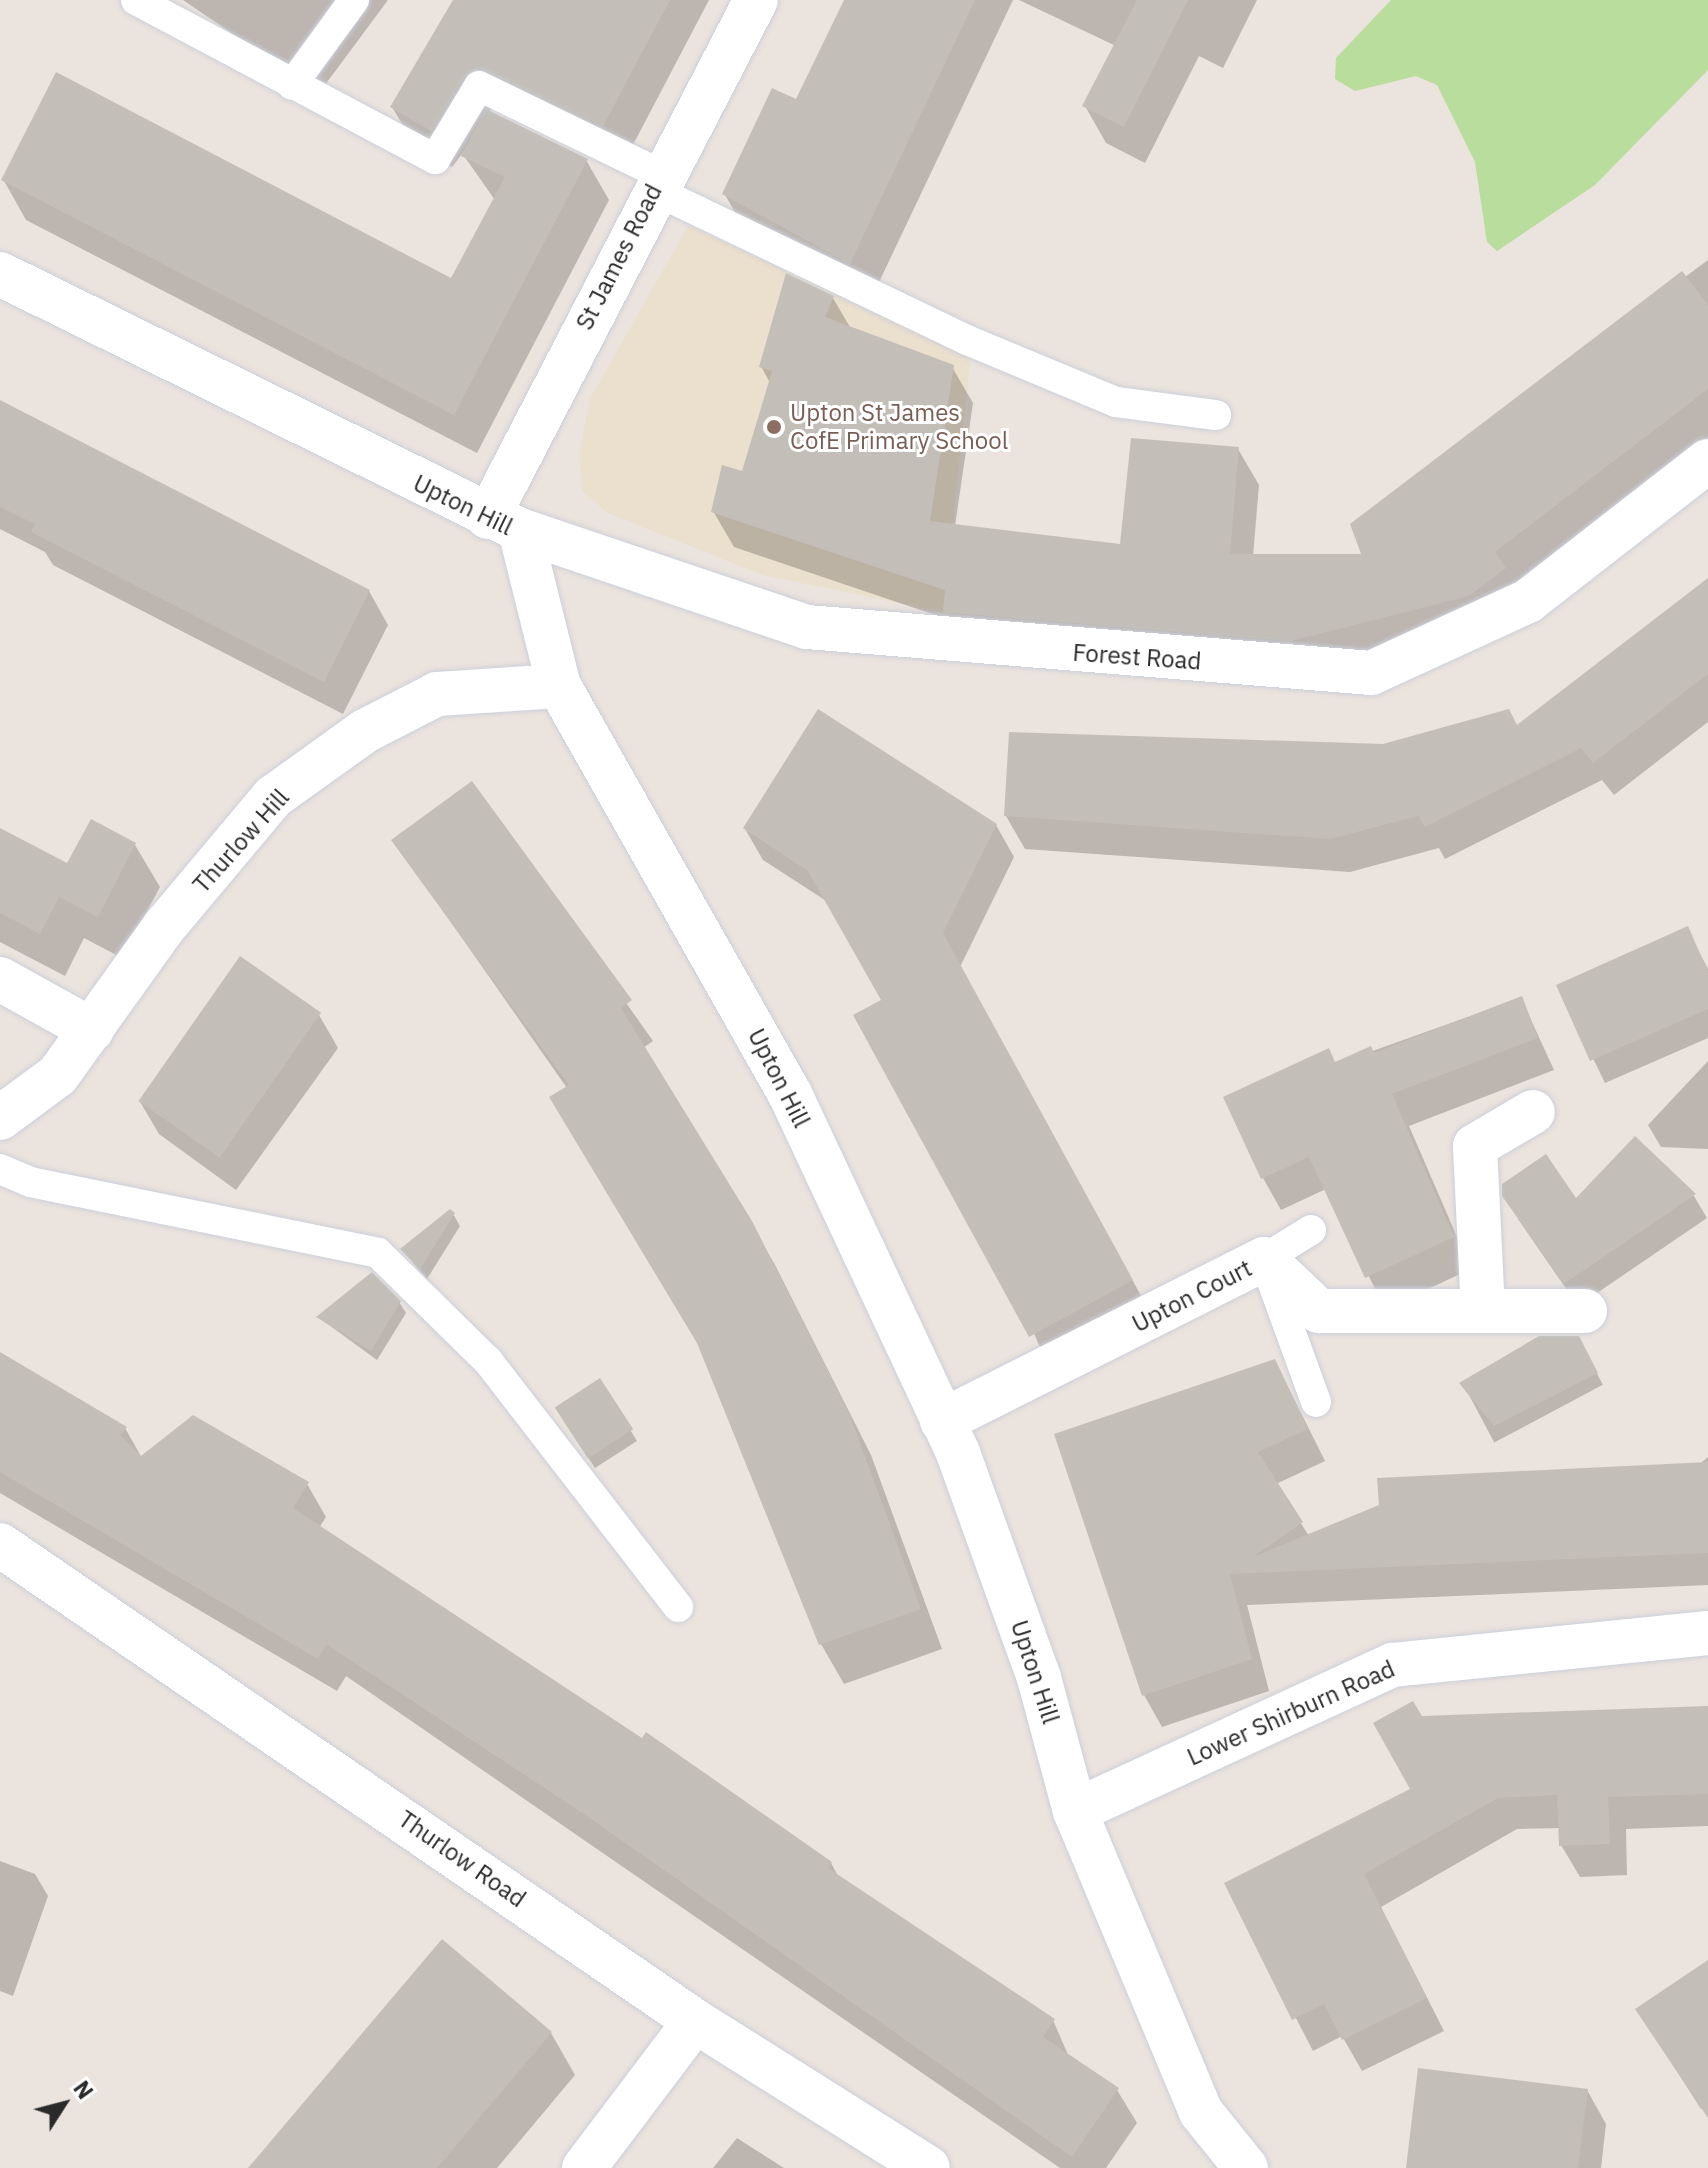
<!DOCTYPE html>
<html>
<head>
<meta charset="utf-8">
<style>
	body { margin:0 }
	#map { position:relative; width:1708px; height:2168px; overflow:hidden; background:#ebe3dd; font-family:"IBM Plex Sans",sans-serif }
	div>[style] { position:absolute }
	.education>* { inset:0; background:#ebdfcd }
	.green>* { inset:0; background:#b8dd9d }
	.shadow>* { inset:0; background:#0003; transform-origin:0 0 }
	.building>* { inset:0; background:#c3bfb8; transform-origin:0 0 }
	.roads { filter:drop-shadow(0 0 2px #cbcfda) drop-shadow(0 0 2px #cbcfda) }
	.service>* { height:30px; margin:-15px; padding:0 15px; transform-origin:15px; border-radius:15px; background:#fff }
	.minor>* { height:44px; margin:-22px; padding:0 22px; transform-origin:22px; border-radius:22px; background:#fff }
	.tertiary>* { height:44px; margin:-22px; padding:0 22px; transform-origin:22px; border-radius:22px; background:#fff }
	.dots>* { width:22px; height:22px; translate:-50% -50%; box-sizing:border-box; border:4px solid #fff; border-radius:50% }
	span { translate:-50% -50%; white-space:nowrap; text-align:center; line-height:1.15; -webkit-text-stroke:6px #fff; paint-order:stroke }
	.street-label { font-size:24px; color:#2a2a2a }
	.education-label { font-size:24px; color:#785e54 }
	.left { translate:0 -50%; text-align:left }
	.north { position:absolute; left:24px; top:2064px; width:80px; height:80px; -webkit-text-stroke:6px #fff; paint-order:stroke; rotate:54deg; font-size:22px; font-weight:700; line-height:32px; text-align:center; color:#2a2a2a }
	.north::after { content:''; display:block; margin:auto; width:28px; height:36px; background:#2a2a2a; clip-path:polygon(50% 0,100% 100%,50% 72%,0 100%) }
</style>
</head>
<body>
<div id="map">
	<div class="education">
		<i style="clip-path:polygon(688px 226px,971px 354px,943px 612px,763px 575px,608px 513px,582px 491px,579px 455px,590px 399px)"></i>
	</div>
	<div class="green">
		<i style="clip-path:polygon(1391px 0,1708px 0,1708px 70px,1595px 185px,1497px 251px,1487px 242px,1475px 162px,1437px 85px,1416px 76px,1355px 91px,1335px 79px,1336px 58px)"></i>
	</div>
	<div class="shadow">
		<i style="clip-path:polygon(183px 0,388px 0,319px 93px)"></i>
		<i style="clip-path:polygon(456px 0,709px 0,624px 162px,501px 104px,487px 112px,586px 160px,609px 200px,477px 453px,26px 220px,3px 179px,452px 281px,495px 200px,464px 156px,471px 142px,452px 167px,414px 144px,392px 107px)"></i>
		<i style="clip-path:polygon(847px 0,1013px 0,871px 299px,745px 230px,724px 193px,797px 102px)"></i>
		<i style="clip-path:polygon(1019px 0,1257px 0,1223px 68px,1199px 56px,1145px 163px,1106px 143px,1085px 106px,1116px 46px)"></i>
		<i style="clip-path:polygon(1708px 260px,1708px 439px,1515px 588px,1312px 676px,950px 620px,734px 547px,713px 511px,743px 474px,770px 383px,761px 366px,833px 298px,851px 329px,952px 367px,973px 403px,955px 526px,1122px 546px,1238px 449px,1259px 485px,1253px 556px,1363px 556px,1353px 525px)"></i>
		<i style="clip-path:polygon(0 403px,369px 591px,388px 625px,343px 714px,53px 565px,45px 552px,0 529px)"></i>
		<i style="clip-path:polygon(1708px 580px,1708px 722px,1614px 795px,1602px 780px,1445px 859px,1439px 848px,1350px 872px,1025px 849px,1006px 816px,1518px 727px)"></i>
		<i style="clip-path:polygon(472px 784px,653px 1041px,643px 1048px,774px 1263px,871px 1455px,942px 1649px,844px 1684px,821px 1644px,701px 1347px,567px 1088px,394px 841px)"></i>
		<i style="clip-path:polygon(996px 825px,1014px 857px,960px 967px,1150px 1312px,1049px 1367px,884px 1001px,828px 902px,763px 860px,745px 829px)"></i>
		<i style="clip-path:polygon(0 830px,68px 866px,135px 845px,160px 887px,122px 958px,84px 938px,65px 976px,0 942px)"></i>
		<i style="clip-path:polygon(1687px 929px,1708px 969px,1708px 1038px,1605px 1083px,1558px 986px)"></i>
		<i style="clip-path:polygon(1521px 998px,1554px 1070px,1409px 1126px,1471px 1269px,1385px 1309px,1326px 1189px,1281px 1210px,1263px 1178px,1336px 1064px)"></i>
		<i style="clip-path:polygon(319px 1015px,338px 1048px,236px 1190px,159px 1134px,139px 1100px)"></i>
		<i style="clip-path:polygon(1708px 1061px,1708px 1149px,1661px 1147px,1648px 1125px)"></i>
		<i style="clip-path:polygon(1635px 1139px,1694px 1196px,1707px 1218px,1578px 1306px,1518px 1219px,1576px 1201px)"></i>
		<i style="clip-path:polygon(453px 1214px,460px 1226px,427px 1279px,402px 1250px)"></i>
		<i style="clip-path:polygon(399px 1302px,406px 1313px,377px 1360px,318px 1317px)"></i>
		<i style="left:1578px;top:1338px;width:53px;height:123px;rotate:62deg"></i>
		<i style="clip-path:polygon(0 1354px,125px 1428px,142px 1458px,307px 1484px,326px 1517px,319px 1528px,831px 1863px,839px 1878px,1053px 2020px,1069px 2057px,1117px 2090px,1137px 2123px,1106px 2168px,1060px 2168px,346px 1676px,337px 1691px,0 1493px)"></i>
		<i style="clip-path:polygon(1275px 1361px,1325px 1461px,1276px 1484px,1309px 1536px,1667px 1491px,1708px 1457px,1708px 1585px,1247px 1605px,1269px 1691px,1162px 1727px,1144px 1695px)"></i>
		<i style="clip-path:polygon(600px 1381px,637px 1441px,595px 1468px,563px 1420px)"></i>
		<i style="clip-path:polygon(1708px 1708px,1708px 1826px,1626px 1829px,1627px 1875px,1580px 1877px,1561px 1845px,1561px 1828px,1517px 1829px,1381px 1907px,1444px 2031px,1362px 2071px,1342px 2036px,1313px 2051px,1226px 1883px,1413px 1790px,1421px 1718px)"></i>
		<i style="clip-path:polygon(0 1861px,35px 1874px,48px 1896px,13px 1996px,0 1991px)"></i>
		<i style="clip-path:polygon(1708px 1962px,1708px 2105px,1701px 2109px,1638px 2010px)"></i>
		<i style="clip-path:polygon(551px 2033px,575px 2075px,497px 2168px,251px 2168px)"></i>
		<i style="clip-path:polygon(1587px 2090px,1606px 2124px,1601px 2168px,1408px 2168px)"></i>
		<i style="clip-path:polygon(737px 2138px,784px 2168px,713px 2168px)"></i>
	</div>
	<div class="building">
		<i style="clip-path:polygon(453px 0,670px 0,603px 126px,479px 68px,464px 77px,431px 131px,390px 107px)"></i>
		<i style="clip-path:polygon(844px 0,975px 0,850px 264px,722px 194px,772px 88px,796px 99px)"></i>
		<i style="clip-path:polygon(1137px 0,1188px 0,1124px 127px,1082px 106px)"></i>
		<i style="clip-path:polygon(56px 72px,451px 278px,505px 177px,461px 156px,486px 109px,588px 159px,454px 415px,1px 180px)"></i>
		<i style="clip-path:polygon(1682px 271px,1708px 305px,1708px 389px,1495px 552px,1506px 568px,1469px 596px,1291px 641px,943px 612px,945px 590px,711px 512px,722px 465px,742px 471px,772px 371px,759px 367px,786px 273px,834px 296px,825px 317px,954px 365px,930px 521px,1120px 544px,1131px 438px,1239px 447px,1230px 554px,1361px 554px,1350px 524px)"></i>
		<i style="clip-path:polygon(0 400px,370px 590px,324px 682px,31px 532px,35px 524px,0 507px)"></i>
		<i style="clip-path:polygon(1708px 578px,1708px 674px,1593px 763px,1581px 748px,1425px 827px,1418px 816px,1330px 839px,1004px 816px,1009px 732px,1383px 744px,1509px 709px,1517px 725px)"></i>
		<i style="clip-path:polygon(818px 709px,997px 824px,943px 933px,1133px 1280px,1029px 1337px,853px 1015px,881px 1000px,808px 871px,743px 828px)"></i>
		<i style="clip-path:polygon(472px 781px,632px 1000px,621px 1008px,752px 1221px,849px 1413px,921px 1609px,819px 1645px,697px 1343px,549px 1097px,569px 1085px,391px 840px)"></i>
		<i style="clip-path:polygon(91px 819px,136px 843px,98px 917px,59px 897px,40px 934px,0 913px,0 828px,67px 863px)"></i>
		<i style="clip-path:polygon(1688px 926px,1708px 972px,1708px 1009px,1590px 1061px,1556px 985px)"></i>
		<i style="left:240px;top:956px;width:99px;height:177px;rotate:35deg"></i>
		<i style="clip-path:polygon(1522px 996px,1538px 1038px,1392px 1094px,1454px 1237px,1365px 1278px,1309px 1157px,1261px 1179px,1223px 1097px,1329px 1048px,1335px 1062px,1371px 1046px,1374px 1053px)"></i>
		<i style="clip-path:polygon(1635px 1136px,1696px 1194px,1564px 1284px,1502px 1196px,1502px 1184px,1546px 1154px,1576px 1198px)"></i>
		<i style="clip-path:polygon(450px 1209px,455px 1213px,420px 1269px,400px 1249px)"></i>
		<i style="clip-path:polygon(372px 1272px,401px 1301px,371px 1351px,316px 1317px)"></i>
		<i style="clip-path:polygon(1539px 1336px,1579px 1336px,1598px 1373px,1494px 1426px,1459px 1383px)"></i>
		<i style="clip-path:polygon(0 1352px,127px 1427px,120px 1435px,141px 1456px,193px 1415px,309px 1482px,293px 1508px,642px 1738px,646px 1732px,832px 1862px,828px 1868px,1055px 2019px,1043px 2037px,1119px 2088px,1072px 2157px,587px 1816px,326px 1644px,318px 1659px,0 1472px)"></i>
		<i style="clip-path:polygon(1275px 1359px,1308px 1429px,1258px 1452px,1303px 1522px,1253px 1557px,1379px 1505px,1377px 1478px,1708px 1462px,1708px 1553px,1230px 1574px,1252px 1659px,1142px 1696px,1054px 1434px)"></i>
		<i style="left:600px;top:1378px;width:61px;height:54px;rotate:57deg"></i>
		<i style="clip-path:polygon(1413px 1701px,1422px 1716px,1708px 1706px,1708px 1794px,1608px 1797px,1610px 1844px,1559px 1846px,1557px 1795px,1498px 1798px,1364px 1874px,1427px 1998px,1342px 2040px,1324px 2004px,1292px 2020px,1224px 1883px,1410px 1789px,1373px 1723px)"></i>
		<i style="clip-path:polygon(442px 1939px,552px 2032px,437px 2168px,248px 2168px)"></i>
		<i style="clip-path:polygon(1708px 1960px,1708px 2118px,1635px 2009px)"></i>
		<i style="clip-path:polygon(1418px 2068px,1588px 2089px,1578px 2168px,1406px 2168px)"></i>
	</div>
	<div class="roads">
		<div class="service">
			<i style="left:136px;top:0;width:339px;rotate:28deg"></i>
			<i style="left:435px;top:159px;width:85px;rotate:-58.9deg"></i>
			<i style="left:479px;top:86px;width:203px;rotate:25.9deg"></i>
			<i style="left:292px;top:85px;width:105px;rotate:-53.9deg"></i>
			<i style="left:654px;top:190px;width:347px;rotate:25.6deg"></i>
			<i style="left:967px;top:340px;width:161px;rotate:22.6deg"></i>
			<i style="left:1116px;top:402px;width:101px;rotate:7.4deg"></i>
			<i style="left:0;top:1169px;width:33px;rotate:23deg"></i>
			<i style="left:30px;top:1182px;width:355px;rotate:11.5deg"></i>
			<i style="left:378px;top:1253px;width:154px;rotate:44.5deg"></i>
			<i style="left:488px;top:1361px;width:311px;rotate:52.3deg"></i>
			<i style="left:1311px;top:1230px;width:55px;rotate:148.3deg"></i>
			<i style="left:1264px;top:1259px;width:152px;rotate:70deg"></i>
		</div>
		<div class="minor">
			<i style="left:488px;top:517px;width:582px;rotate:-62.6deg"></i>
			<i style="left:0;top:979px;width:105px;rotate:29deg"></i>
			<i style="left:0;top:1118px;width:72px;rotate:-36.6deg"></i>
			<i style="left:58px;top:1075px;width:182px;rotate:-54.4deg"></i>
			<i style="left:164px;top:927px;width:170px;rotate:-50deg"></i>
			<i style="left:273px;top:797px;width:113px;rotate:-35.7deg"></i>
			<i style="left:365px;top:731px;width:81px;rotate:-27.2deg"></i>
			<i style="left:437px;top:694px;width:122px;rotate:-3.8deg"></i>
			<i style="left:1483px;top:1311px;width:165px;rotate:-92.8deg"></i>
			<i style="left:1475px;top:1146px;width:67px;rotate:-30.4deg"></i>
			<i style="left:942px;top:1421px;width:360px;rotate:-26.7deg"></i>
			<i style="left:1264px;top:1259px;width:76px;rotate:43.4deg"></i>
			<i style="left:1319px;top:1311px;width:266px"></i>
			<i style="left:0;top:1545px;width:842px;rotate:34.41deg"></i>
			<i style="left:695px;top:2021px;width:275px;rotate:32.2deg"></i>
			<i style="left:1075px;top:1811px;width:350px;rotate:-24.7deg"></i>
			<i style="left:1393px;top:1665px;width:317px;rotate:-5.8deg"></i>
			<i style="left:584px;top:2168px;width:184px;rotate:-52.9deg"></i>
		</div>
		<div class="tertiary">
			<i style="left:0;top:274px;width:580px;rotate:26.21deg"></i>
			<i style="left:520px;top:530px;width:161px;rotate:76deg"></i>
			<i style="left:559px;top:686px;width:469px;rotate:60.5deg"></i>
			<i style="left:790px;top:1094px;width:396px;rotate:64.9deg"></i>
			<i style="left:958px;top:1453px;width:239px;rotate:70.2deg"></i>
			<i style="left:1039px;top:1678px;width:138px;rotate:74.9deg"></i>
			<i style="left:1075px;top:1811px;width:326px;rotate:67.3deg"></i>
			<i style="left:1201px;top:2112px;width:72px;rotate:51.2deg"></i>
			<i style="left:520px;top:530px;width:303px;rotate:18.7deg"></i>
			<i style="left:807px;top:627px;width:566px;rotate:4.66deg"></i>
			<i style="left:1371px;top:673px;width:173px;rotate:-24.6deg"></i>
			<i style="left:1528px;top:601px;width:228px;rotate:-37.9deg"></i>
		</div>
	</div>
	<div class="dots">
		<i style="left:774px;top:427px;background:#8d6e63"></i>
	</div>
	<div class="street-label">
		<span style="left:619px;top:257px;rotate:-63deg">St James Road</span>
		<span style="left:463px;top:505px;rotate:26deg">Upton Hill</span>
		<span style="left:1137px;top:657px;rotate:4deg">Forest Road</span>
		<span style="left:241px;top:841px;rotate:-48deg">Thurlow Hill</span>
		<span style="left:779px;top:1078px;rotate:63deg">Upton Hill</span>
		<span style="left:1192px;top:1296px;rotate:-27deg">Upton Court</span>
		<span style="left:1035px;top:1672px;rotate:72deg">Upton Hill</span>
		<span style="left:1291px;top:1713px;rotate:-24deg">Lower Shirburn Road</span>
		<span style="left:462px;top:1859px;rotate:35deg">Thurlow Road</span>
	</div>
	<div class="education-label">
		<span class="left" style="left:790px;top:427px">Upton St James<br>CofE Primary School</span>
	</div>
	<div class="north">N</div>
</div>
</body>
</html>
